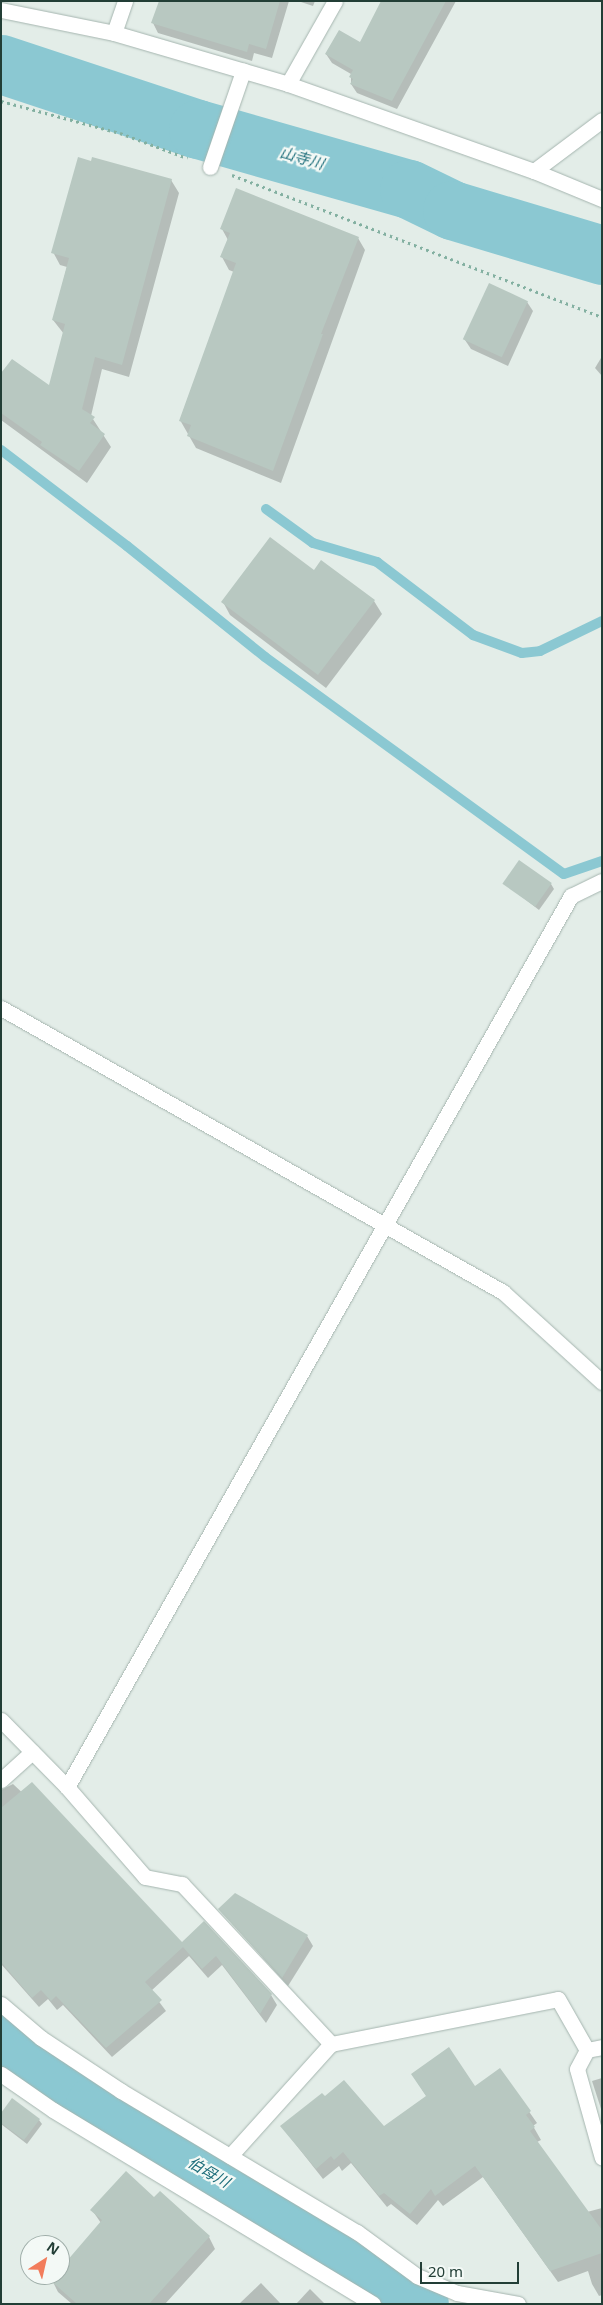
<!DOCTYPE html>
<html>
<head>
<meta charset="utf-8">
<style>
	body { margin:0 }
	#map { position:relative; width:603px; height:2305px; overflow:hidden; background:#e3ede8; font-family:"Noto Sans","Noto Sans JP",sans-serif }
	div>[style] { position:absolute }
	.shadow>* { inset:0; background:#0003 }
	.stream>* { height:10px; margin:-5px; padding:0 5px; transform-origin:5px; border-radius:5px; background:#8bc8d2 }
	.river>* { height:59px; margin:-29.5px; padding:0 29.5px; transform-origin:29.5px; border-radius:29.5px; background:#8bc8d2 }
	.building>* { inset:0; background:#b8c8c1; transform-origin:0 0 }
	.path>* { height:3px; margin-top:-1.5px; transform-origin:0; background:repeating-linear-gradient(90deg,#83b0a1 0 2.5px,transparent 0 6.5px) }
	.roads { filter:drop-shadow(0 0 1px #a5b5af) drop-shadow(0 0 1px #a5b5af) }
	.lane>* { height:15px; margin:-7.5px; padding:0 7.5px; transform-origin:7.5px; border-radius:7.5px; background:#fff }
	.street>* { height:15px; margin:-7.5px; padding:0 7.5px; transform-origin:7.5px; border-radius:7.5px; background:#fff }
	.secondary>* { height:15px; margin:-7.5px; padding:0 7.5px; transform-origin:7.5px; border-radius:7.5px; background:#fff }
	span { translate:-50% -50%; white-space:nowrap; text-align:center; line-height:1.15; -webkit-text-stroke:4.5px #f3f9f6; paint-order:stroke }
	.water-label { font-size:15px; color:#1c6d7a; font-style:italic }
	.frame { position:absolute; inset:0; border:2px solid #223e36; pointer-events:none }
	.north { position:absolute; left:20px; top:2235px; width:50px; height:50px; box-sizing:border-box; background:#f3f9f6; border:1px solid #9faea9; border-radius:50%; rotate:35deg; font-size:14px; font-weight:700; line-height:20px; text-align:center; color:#223e36 }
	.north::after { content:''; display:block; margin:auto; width:18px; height:22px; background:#f27d5c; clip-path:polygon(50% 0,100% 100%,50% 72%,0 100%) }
	.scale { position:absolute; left:420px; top:2262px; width:99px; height:22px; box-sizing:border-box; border:2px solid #223e36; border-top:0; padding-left:6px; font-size:15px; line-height:18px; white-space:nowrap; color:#223e36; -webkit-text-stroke:4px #f3f9f6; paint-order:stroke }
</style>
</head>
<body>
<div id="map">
	<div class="shadow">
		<i style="clip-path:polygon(160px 1px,289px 1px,272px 58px,254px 53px,252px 61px,158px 33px,153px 23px)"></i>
		<i style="clip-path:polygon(298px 1px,315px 1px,313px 6px)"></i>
		<i style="clip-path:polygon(384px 1px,456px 1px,397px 109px,357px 93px,351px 84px,351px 74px,332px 63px,326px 54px,360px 43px)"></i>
		<i style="clip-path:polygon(171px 180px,179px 193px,129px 377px,102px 369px,91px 416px,111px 447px,87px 483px,1px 420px,1px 376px,50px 387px,64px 334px,53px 320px,67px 267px,60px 265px,53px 252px)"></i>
		<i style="clip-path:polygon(222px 229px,358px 238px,365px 250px,281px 483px,196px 448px,180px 420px,234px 272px,229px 270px,222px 257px,228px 240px)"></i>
		<i style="clip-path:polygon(527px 302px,533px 311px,508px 366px,471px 349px,465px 340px)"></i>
		<i style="clip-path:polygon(601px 358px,602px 358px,602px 376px,595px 368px)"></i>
		<i style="clip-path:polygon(374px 601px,382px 614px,326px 688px,230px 615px,223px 602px)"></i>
		<i style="clip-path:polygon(504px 883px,551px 884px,554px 889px,539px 910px)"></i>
		<i style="clip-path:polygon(13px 1784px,182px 1943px,204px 1923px,271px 1995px,277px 2005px,266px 2023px,222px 1965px,208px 1978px,189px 1956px,151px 1991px,166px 2011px,112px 2057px,63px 2005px,57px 2010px,48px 1999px,39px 2007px,1px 1964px,1px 1790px)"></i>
		<i style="clip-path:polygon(235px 1895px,307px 1936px,313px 1946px,288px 1986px,219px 1909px)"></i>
		<i style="clip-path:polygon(500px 2070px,537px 2123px,533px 2126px,541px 2140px,537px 2142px,587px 2212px,602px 2208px,602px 2295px,599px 2296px,592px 2284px,588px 2271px,558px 2282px,483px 2177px,443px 2206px,438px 2200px,417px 2225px,391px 2204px,387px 2207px,351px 2163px,342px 2171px,339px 2166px,323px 2179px,282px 2127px,383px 2128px,427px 2097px,412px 2074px,475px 2087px)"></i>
		<i style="clip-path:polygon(602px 2078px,602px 2112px,592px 2081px)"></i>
		<i style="clip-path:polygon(1px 2115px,39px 2120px,42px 2124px,27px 2144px,1px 2124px)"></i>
		<i style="clip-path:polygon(154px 2199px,209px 2237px,215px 2249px,165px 2304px,72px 2304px,58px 2292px,52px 2280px,60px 2275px,60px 2271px,101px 2223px,92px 2210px)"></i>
		<i style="clip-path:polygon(261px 2283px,281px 2304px,239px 2304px)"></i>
		<i style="clip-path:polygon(310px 2289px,325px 2304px,296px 2304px)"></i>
	</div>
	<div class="stream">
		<i style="left:1px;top:450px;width:158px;rotate:37.3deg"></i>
		<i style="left:127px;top:546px;width:177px;rotate:38.8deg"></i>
		<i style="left:265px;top:657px;width:369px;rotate:36deg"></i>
		<i style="left:564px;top:874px;width:40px;rotate:-18.9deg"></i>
		<i style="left:266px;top:509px;width:58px;rotate:35.9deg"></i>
		<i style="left:313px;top:543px;width:67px;rotate:16.5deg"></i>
		<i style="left:377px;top:562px;width:121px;rotate:37.2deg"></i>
		<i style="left:473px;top:635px;width:52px;rotate:20.2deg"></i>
		<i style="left:522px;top:653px;width:18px;rotate:-6deg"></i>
		<i style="left:540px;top:651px;width:69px;rotate:-25.8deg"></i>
	</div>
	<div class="river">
		<i style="left:1px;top:64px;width:207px;rotate:18.3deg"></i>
		<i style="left:198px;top:129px;width:219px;rotate:15.9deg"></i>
		<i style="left:409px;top:189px;width:48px;rotate:26deg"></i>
		<i style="left:452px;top:210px;width:157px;rotate:16.7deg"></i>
		<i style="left:1px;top:2038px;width:35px;rotate:41deg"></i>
		<i style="left:27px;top:2061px;width:81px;rotate:32.9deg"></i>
		<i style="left:95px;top:2105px;width:182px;rotate:30.4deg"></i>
		<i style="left:252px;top:2197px;width:198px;rotate:32.6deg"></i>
	</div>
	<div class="building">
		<i style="clip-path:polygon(159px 1px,280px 1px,266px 49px,249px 44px,247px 52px,151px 23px)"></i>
		<i style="clip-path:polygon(381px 1px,446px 1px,392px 101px,350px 84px,353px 79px,349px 77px,353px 70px,325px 54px,339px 30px,360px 42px)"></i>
		<i style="clip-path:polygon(78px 157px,91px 161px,92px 157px,172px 179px,122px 365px,95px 357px,82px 409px,95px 417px,90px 423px,105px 434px,79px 471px,40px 445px,42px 442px,1px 413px,1px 373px,12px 359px,49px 385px,65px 324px,52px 320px,69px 258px,51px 253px)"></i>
		<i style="clip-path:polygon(236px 188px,359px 237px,321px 334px,323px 334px,273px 471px,187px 436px,191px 425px,179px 421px,236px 263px,220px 257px,230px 233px,220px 229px)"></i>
		<i style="left:489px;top:283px;width:43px;height:62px;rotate:25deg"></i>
		<i style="clip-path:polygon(270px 537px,314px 570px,321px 560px,375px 600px,318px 675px,221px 602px)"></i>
		<i style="left:519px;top:860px;width:40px;height:29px;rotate:35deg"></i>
		<i style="clip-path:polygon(32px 1782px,182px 1942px,204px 1921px,272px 1994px,260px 2014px,216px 1956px,202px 1969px,183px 1947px,145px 1982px,162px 2000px,106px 2048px,56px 1996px,51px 2001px,41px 1990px,32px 1998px,1px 1962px,1px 1808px)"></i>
		<i style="clip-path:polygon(235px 1893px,308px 1935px,282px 1978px,218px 1909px)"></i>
		<i style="clip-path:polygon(449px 2047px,475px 2086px,500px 2068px,531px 2111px,526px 2115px,535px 2127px,530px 2131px,602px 2230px,602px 2253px,550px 2271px,475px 2166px,435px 2196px,431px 2189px,410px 2214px,384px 2193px,379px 2196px,343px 2152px,334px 2160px,331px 2156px,316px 2169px,280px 2126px,322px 2093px,325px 2096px,344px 2080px,384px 2126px,426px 2096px,411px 2074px)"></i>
		<i style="clip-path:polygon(12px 2098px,40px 2119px,24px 2140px,1px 2123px,1px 2113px)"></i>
		<i style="clip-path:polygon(126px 2171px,154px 2197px,160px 2191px,210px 2236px,149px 2304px,77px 2304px,50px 2280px,60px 2275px,60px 2269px,102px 2220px,90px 2210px)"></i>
	</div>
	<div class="path">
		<i style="left:1px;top:101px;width:123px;rotate:15.1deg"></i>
		<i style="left:120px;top:133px;width:72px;rotate:20.5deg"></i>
		<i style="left:232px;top:175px;width:396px;rotate:21deg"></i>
	</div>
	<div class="roads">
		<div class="lane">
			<i style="left:210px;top:167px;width:102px;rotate:-71deg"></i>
			<i style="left:1px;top:1780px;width:42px;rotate:-42.1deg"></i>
			<i style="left:587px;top:2050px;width:21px;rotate:118deg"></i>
			<i style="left:577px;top:2069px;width:92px;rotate:74.3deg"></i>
		</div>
		<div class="street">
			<i style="left:1px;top:10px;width:115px;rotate:11.5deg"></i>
			<i style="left:114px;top:33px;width:181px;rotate:16.3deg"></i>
			<i style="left:288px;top:84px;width:261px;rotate:19.5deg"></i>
			<i style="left:114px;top:33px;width:34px;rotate:-71deg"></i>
			<i style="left:288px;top:84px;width:95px;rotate:-60.5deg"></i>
			<i style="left:1px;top:1008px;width:577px;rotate:29.5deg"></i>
			<i style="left:503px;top:1292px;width:134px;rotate:42.3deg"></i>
			<i style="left:1px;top:1720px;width:94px;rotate:45.4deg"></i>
			<i style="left:67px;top:1787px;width:119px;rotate:49.1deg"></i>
			<i style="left:145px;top:1877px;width:38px;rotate:11deg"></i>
			<i style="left:182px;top:1884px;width:219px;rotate:47deg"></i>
			<i style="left:67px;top:1787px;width:1024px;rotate:-60.51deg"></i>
			<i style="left:571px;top:896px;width:34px;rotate:-26deg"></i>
			<i style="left:1px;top:2004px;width:52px;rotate:40.4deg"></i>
			<i style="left:41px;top:2038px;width:96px;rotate:33.5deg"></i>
			<i style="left:121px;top:2091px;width:275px;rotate:30.9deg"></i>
			<i style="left:357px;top:2232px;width:74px;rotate:36.3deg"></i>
			<i style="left:417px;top:2276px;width:43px;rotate:23deg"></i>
			<i style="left:457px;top:2293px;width:62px;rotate:10.2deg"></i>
			<i style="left:1px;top:2074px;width:63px;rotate:34.7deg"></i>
			<i style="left:53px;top:2110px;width:374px;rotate:31.2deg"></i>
			<i style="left:230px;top:2156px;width:151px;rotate:-48deg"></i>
			<i style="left:331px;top:2044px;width:231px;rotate:-11.2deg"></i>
			<i style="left:558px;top:1999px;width:59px;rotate:60.4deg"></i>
			<i style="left:587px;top:2050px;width:15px;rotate:-11deg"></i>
		</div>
		<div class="secondary">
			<i style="left:534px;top:171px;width:85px;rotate:-36.9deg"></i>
			<i style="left:534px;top:171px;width:74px;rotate:22.4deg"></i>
		</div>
	</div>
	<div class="water-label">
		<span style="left:302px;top:158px;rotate:16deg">山寺川</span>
		<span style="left:209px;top:2172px;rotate:30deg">伯母川</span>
	</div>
	<div class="frame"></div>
	<div class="north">N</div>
	<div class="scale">20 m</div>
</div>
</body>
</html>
